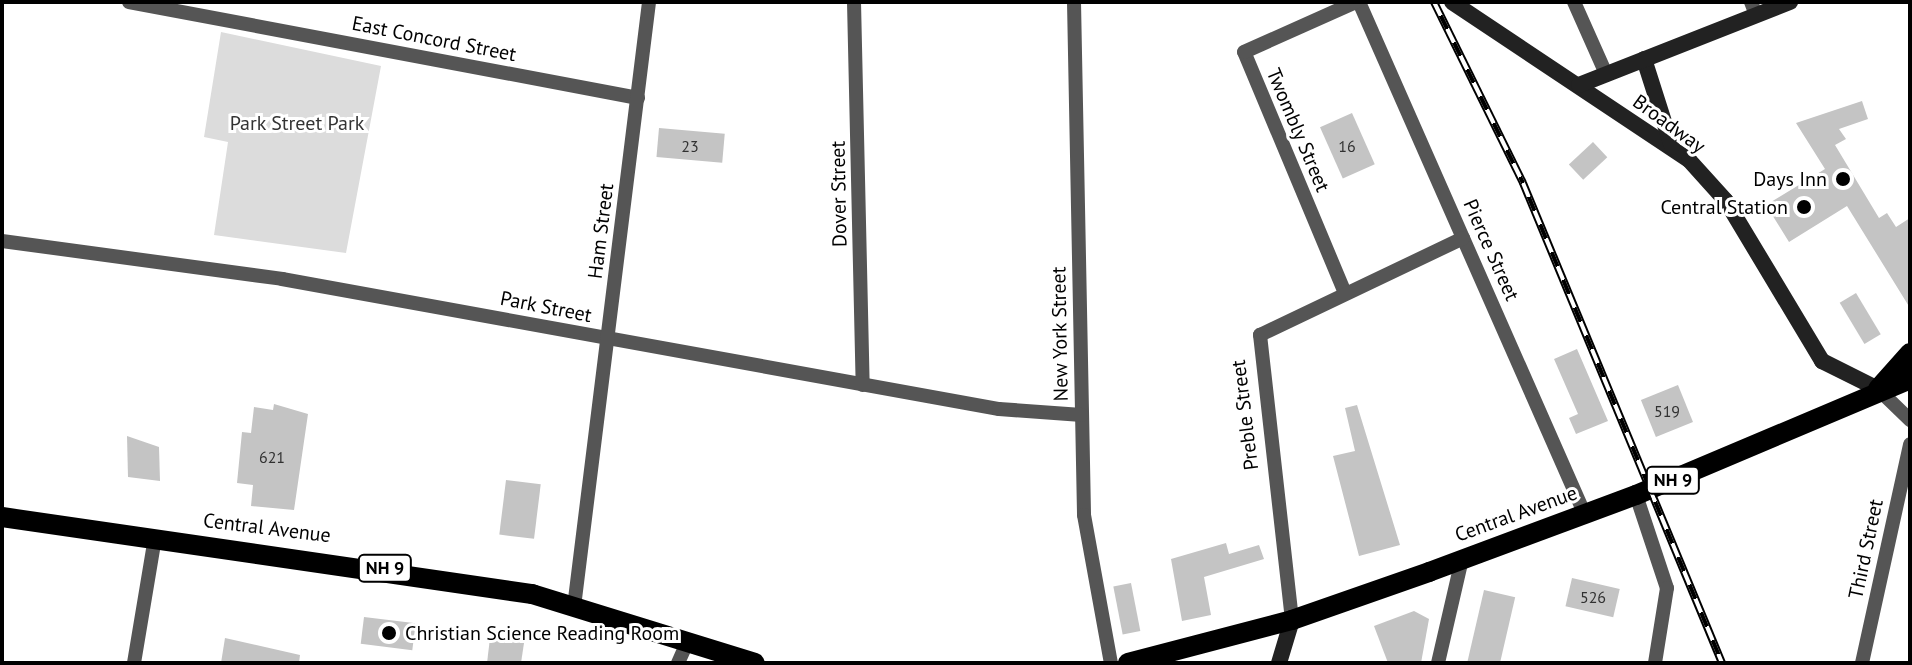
<!DOCTYPE html>
<html>
<head>
<meta charset="utf-8">
<style>
	body { margin:0 }
	#map { position:relative; width:1912px; height:665px; overflow:hidden; background:#fff; font-family:"PT Sans",sans-serif }
	div>[style] { position:absolute }
	.green>* { inset:0; background:#dcdcdc }
	.building>* { inset:0; background:#c4c4c4; transform-origin:0 0 }
	.street>* { height:14px; margin:-7px; padding:0 7px; transform-origin:7px; border-radius:7px; background:#555 }
	.secondary>* { height:16px; margin:-8px; padding:0 8px; transform-origin:8px; border-radius:8px; background:#222 }
	.primary>* { height:20px; margin:-10px; padding:0 10px; transform-origin:10px; border-radius:10px; background:#000 }
	.rail>* { height:8px; margin-top:-4px; transform-origin:0; background:repeating-linear-gradient(90deg,#fff 0 15px,#000 0 30px); box-sizing:border-box; border-block:2px solid #000 }
	.dots>* { width:22px; height:22px; translate:-50% -50%; box-sizing:border-box; border:4px solid #fff; border-radius:50% }
	span { translate:-50% -50%; white-space:nowrap; text-align:center; line-height:1.15; -webkit-text-stroke:6px #fff; paint-order:stroke }
	.number-label { font-size:16px; color:#313131 }
	.number-label span { -webkit-text-stroke-width:0 }
	.shield-label span { padding:2px 6px; background:#fff; border:2px solid; border-radius:6px; -webkit-text-stroke-width:0 }
	.shield-label { font-size:18px; color:#000; font-weight:700 }
	.street-label { font-size:20px; color:#000 }
	.park-label { font-size:20px; color:#333 }
	.poi-label { font-size:20px; color:#000 }
	.right { translate:-100% -50%; text-align:right }
	.left { translate:0 -50%; text-align:left }
	.frame { position:absolute; inset:0; border:4px solid #000; pointer-events:none }
</style>
</head>
<body>
<div id="map">
	<div class="green">
		<i style="clip-path:polygon(221px 32px,381px 66px,346px 253px,214px 235px,228px 142px,204px 137px)"></i>
	</div>
	<div class="building">
		<i style="clip-path:polygon(1862px 101px,1868px 119px,1839px 129px,1846px 139px,1835px 145px,1879px 218px,1887px 213px,1896px 227px,1910px 218px,1910px 308px,1847px 206px,1789px 242px,1766px 205px,1825px 169px,1796px 123px)"></i>
		<i style="left:1352px;top:113px;width:56px;height:35px;rotate:66deg"></i>
		<i style="left:659px;top:128px;width:66px;height:29px;rotate:5deg"></i>
		<i style="left:1593px;top:142px;width:21px;height:33px;rotate:47deg"></i>
		<i style="left:1856px;top:293px;width:48px;height:19px;rotate:59deg"></i>
		<i style="clip-path:polygon(1577px 349px,1608px 421px,1576px 434px,1569px 418px,1578px 414px,1554px 359px)"></i>
		<i style="left:1678px;top:385px;width:40px;height:40px;rotate:68deg"></i>
		<i style="clip-path:polygon(274px 404px,308px 414px,294px 510px,251px 506px,253px 485px,237px 483px,242px 432px,251px 433px,254px 407px,273px 410px)"></i>
		<i style="clip-path:polygon(1357px 405px,1400px 545px,1359px 556px,1333px 456px,1355px 451px,1345px 408px)"></i>
		<i style="clip-path:polygon(127px 436px,159px 447px,160px 481px,128px 477px)"></i>
		<i style="left:506px;top:480px;width:35px;height:55px;rotate:7deg"></i>
		<i style="clip-path:polygon(1226px 543px,1229px 554px,1259px 545px,1264px 559px,1204px 577px,1211px 615px,1182px 621px,1171px 559px)"></i>
		<i style="left:1572px;top:578px;width:49px;height:29px;rotate:13deg"></i>
		<i style="left:1131px;top:583px;width:49px;height:18px;rotate:79deg"></i>
		<i style="left:1484px;top:590px;width:32px;height:75px;rotate:13deg"></i>
		<i style="clip-path:polygon(1414px 611px,1429px 619px,1421px 663px,1388px 663px,1374px 626px)"></i>
		<i style="left:364px;top:617px;width:52px;height:27px;rotate:7deg"></i>
		<i style="clip-path:polygon(225px 638px,300px 655px,299px 663px,221px 663px)"></i>
		<i style="clip-path:polygon(490px 638px,524px 643px,521px 663px,487px 663px)"></i>
	</div>
	<div class="street">
		<i style="left:129px;top:2px;width:518px;rotate:10.68deg"></i>
		<i style="left:854px;top:2px;width:383px;rotate:88.7deg"></i>
		<i style="left:1074px;top:2px;width:513px;rotate:88.88deg"></i>
		<i style="left:1084px;top:515px;width:150px;rotate:79.7deg"></i>
		<i style="left:1359px;top:2px;width:561px;rotate:66.22deg"></i>
		<i style="left:1574px;top:2px;width:79px;rotate:66deg"></i>
		<i style="left:1751px;top:2px;width:14px;rotate:69deg"></i>
		<i style="left:2px;top:241px;width:283px;rotate:7.7deg"></i>
		<i style="left:282px;top:279px;width:729px;rotate:10.28deg"></i>
		<i style="left:999px;top:409px;width:83px;rotate:4.1deg"></i>
		<i style="left:1345px;top:293px;width:261px;rotate:-112.7deg"></i>
		<i style="left:1244px;top:52px;width:123px;rotate:-24.1deg"></i>
		<i style="left:1878px;top:389px;width:45px;rotate:44.1deg"></i>
		<i style="left:1636px;top:495px;width:98px;rotate:71.6deg"></i>
		<i style="left:1667px;top:588px;width:76px;rotate:99.1deg"></i>
		<i style="left:574px;top:607px;width:610px;rotate:-82.93deg"></i>
		<i style="left:1292px;top:620px;width:287px;rotate:-96.4deg"></i>
		<i style="left:1260px;top:335px;width:225px;rotate:-25.5deg"></i>
		<i style="left:134px;top:663px;width:127px;rotate:-80.5deg"></i>
		<i style="left:678px;top:663px;width:22px;rotate:-66deg"></i>
		<i style="left:1438px;top:663px;width:107px;rotate:-77deg"></i>
		<i style="left:1862px;top:663px;width:224px;rotate:-77.6deg"></i>
	</div>
	<div class="secondary">
		<i style="left:1452px;top:2px;width:285px;rotate:33.7deg"></i>
		<i style="left:1689px;top:160px;width:55px;rotate:47.9deg"></i>
		<i style="left:1726px;top:201px;width:187px;rotate:59deg"></i>
		<i style="left:1822px;top:361px;width:63px;rotate:26.6deg"></i>
		<i style="left:1644px;top:59px;width:92px;rotate:72.3deg"></i>
		<i style="left:1579px;top:85px;width:227px;rotate:-21.5deg"></i>
		<i style="left:1279px;top:663px;width:45px;rotate:-73.2deg"></i>
	</div>
	<div class="primary">
		<i style="left:1878px;top:389px;width:48px;rotate:-48.4deg"></i>
		<i style="left:2px;top:517px;width:536px;rotate:8.27deg"></i>
		<i style="left:532px;top:594px;width:233px;rotate:17.2deg"></i>
		<i style="left:1128px;top:663px;width:170px;rotate:-14.7deg"></i>
		<i style="left:1292px;top:620px;width:145px;rotate:-19.3deg"></i>
		<i style="left:1429px;top:572px;width:221px;rotate:-20.4deg"></i>
		<i style="left:1636px;top:495px;width:298px;rotate:-22.9deg"></i>
	</div>
	<div class="rail">
		<i style="left:1434px;top:2px;width:202px;rotate:63.8deg"></i>
		<i style="left:1523px;top:183px;width:520px;rotate:67.48deg"></i>
	</div>
	<div class="dots">
		<i style="left:1843px;top:179px;background:#000"></i>
		<i style="left:1804px;top:207px;background:#000"></i>
		<i style="left:389px;top:633px;background:#000"></i>
	</div>
	<div class="number-label">
		<span style="left:690px;top:146px">23</span>
		<span style="left:1347px;top:146px">16</span>
		<span style="left:1667px;top:411px">519</span>
		<span style="left:272px;top:457px">621</span>
		<span style="left:1593px;top:597px">526</span>
	</div>
	<div class="shield-label">
		<span style="left:1673px;top:480px">NH 9</span>
		<span style="left:385px;top:568px">NH 9</span>
	</div>
	<div class="street-label">
		<span style="left:434px;top:39px;rotate:11deg">East Concord Street</span>
		<span style="left:1669px;top:124px;rotate:36deg">Broadway</span>
		<span style="left:1298px;top:130px;rotate:67deg">Twombly Street</span>
		<span style="left:839px;top:194px;rotate:-91deg">Dover Street</span>
		<span style="left:601px;top:231px;rotate:-83deg">Ham Street</span>
		<span style="left:1491px;top:250px;rotate:66deg">Pierce Street</span>
		<span style="left:546px;top:307px;rotate:11deg">Park Street</span>
		<span style="left:1060px;top:334px;rotate:-91deg">New York Street</span>
		<span style="left:1245px;top:415px;rotate:-97deg">Preble Street</span>
		<span style="left:1516px;top:514px;rotate:-20deg">Central Avenue</span>
		<span style="left:267px;top:528px;rotate:7deg">Central Avenue</span>
		<span style="left:1866px;top:549px;rotate:-78deg">Third Street</span>
	</div>
	<div class="park-label">
		<span style="left:297px;top:123px">Park Street Park</span>
	</div>
	<div class="poi-label">
		<span class="right" style="left:1827px;top:179px">Days Inn</span>
		<span class="right" style="left:1788px;top:207px">Central Station</span>
		<span class="left" style="left:405px;top:633px">Christian Science Reading Room</span>
	</div>
	<div class="frame"></div>
</div>
</body>
</html>
